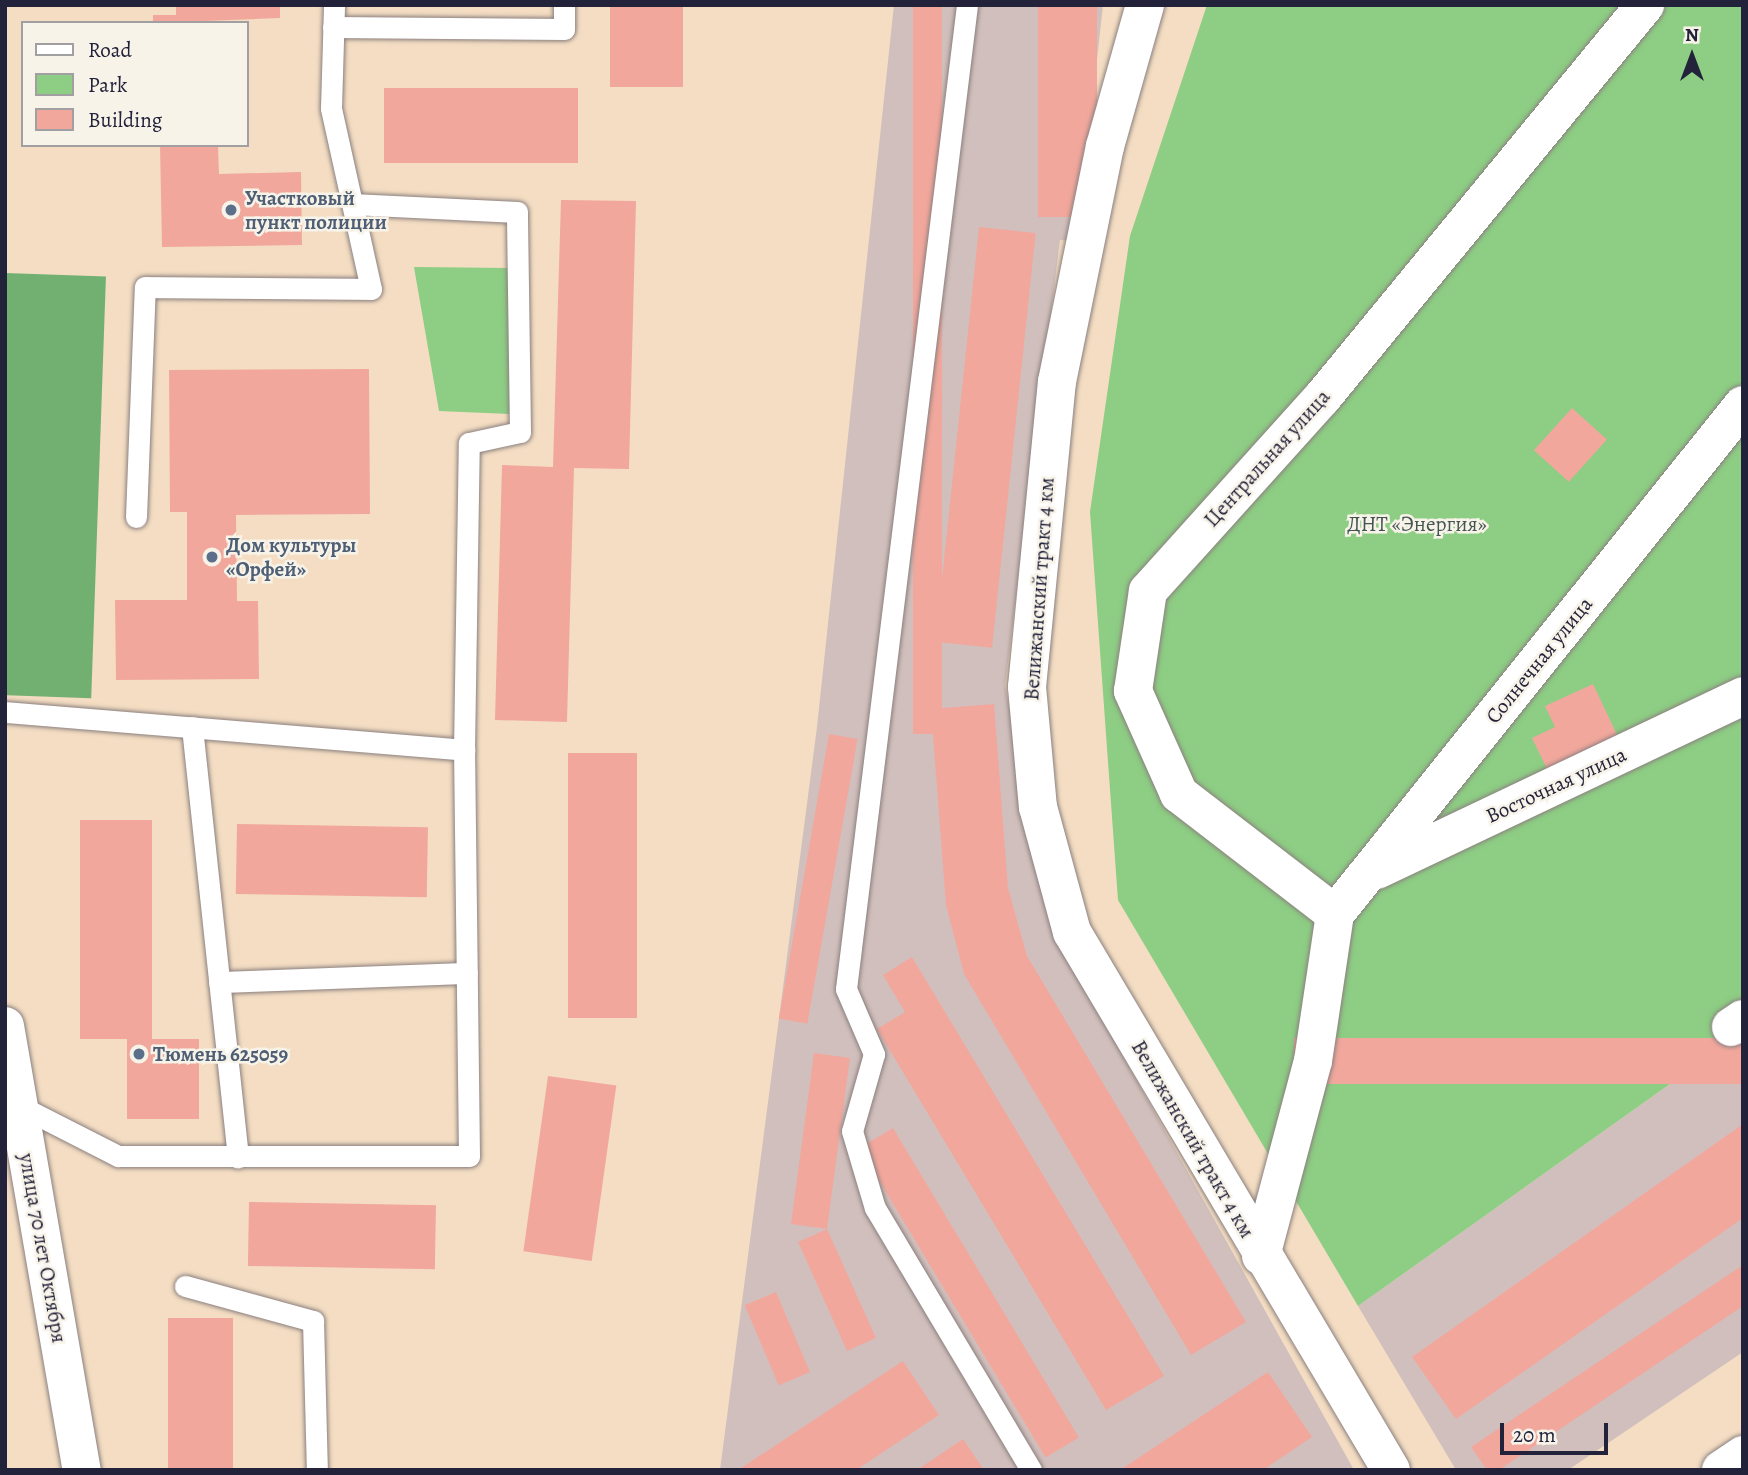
<!DOCTYPE html>
<html>
<head>
<meta charset="utf-8">
<style>
	body { margin:0 }
	#map { position:relative; width:1748px; height:1475px; overflow:hidden; background:#f4ddc3; font-family:Alegreya,serif }
	div>[style] { position:absolute }
	.industrial>* { inset:0; background:#d1bfbd }
	.green>* { inset:0; background:#8dcd84 }
	.forest>* { inset:0; background:#72b072; transform-origin:0 0 }
	.building>* { inset:0; background:#f2a79d; transform-origin:0 0 }
	.roads { filter:drop-shadow(0 0 2px #8b807f) drop-shadow(0 0 2px #8b807f) }
	.service>* { height:21px; margin:-10.5px; padding:0 10.5px; transform-origin:10.5px; border-radius:10.5px; background:#fff }
	.minor>* { height:38px; margin:-19px; padding:0 19px; transform-origin:19px; border-radius:19px; background:#fff }
	.primary>* { height:38px; margin:-19px; padding:0 19px; transform-origin:19px; border-radius:19px; background:#fff }
	.dots>* { width:19px; height:19px; translate:-50% -50%; box-sizing:border-box; border:4px solid #f7f3e8; border-radius:50% }
	span { translate:-50% -50%; white-space:nowrap; text-align:center; line-height:1.15; -webkit-text-stroke:5px #f7f3e8; paint-order:stroke }
	.service-label { font-size:21px; color:#4e5e75; font-weight:700 }
	.left { translate:0 -50%; text-align:left }
	.street-label { font-size:21px; color:#22223b }
	.park-label { font-size:21px; color:#425551 }
	.frame { position:absolute; inset:0; border:7px solid #22223b; pointer-events:none }
	.legend { position:absolute; left:21px; top:21px; width:228px; height:126px; box-sizing:border-box; background:#f7f3e8; border:2px solid #a29fa3; margin:0; padding:9px 12px; list-style:none; font-size:21px; color:#22223b }
	.legend li { display:flex; align-items:center; gap:14px; height:35px }
	.legend b { width:35px; border:2px solid #a29fa3 }
	.north { position:absolute; left:1657px; top:21px; width:70px; height:70px; -webkit-text-stroke:5px #f7f3e8; paint-order:stroke; rotate:0deg; font-size:19px; font-weight:700; line-height:28px; text-align:center; color:#22223b }
	.north::after { content:''; display:block; margin:auto; width:24px; height:32px; background:#22223b; clip-path:polygon(50% 0,100% 100%,50% 72%,0 100%) }
	.scale { position:absolute; left:1500px; top:1423px; width:108px; height:32px; box-sizing:border-box; border:4px solid #22223b; border-top:0; padding-left:9px; font-size:21px; line-height:24px; white-space:nowrap; color:#22223b; -webkit-text-stroke:5px #f7f3e8; paint-order:stroke }
</style>
</head>
<body>
<div id="map">
	<div class="industrial">
		<i style="clip-path:polygon(894px 5px,1103px 5px,1077px 241px,1060px 240px,1005px 685px,1051px 927px,1354px 1470px,720px 1470px,817px 727px)"></i>
		<i style="clip-path:polygon(1743px 1032px,1743px 1352px,1568px 1470px,1456px 1470px,1358px 1306px)"></i>
	</div>
	<div class="green">
		<i style="clip-path:polygon(1207px 5px,1743px 5px,1743px 1032px,1358px 1306px,1118px 900px,1090px 512px,1130px 236px)"></i>
		<i style="clip-path:polygon(414px 267px,516px 268px,510px 414px,439px 411px)"></i>
	</div>
	<div class="forest">
		<i style="left:5px;top:273px;width:101px;height:422px;rotate:2deg"></i>
	</div>
	<div class="building">
		<i style="clip-path:polygon(176px 5px,280px 5px,280px 18px,153px 23px,153px 15px,176px 15px)"></i>
		<i style="left:610px;top:5px;width:73px;height:82px"></i>
		<i style="left:913px;top:5px;width:29px;height:729px"></i>
		<i style="left:1038px;top:5px;width:59px;height:212px"></i>
		<i style="left:384px;top:88px;width:194px;height:75px"></i>
		<i style="clip-path:polygon(160px 145px,218px 145px,219px 174px,301px 172px,302px 245px,162px 247px)"></i>
		<i style="clip-path:polygon(561px 200px,636px 201px,629px 469px,574px 468px,567px 722px,495px 720px,502px 465px,553px 467px)"></i>
		<i style="left:979px;top:227px;width:57px;height:417px;rotate:6deg"></i>
		<i style="clip-path:polygon(369px 369px,370px 514px,236px 515px,237px 601px,258px 601px,259px 679px,116px 680px,115px 600px,187px 600px,187px 512px,170px 512px,169px 370px)"></i>
		<i style="left:1572px;top:408px;width:47px;height:57px;rotate:42deg"></i>
		<i style="clip-path:polygon(1593px 684px,1619px 739px,1548px 771px,1532px 738px,1555px 727px,1545px 706px)"></i>
		<i style="clip-path:polygon(994px 704px,1008px 888px,1027px 956px,1246px 1322px,1191px 1355px,964px 974px,946px 905px,931px 709px)"></i>
		<i style="left:829px;top:734px;width:29px;height:289px;rotate:10deg"></i>
		<i style="left:568px;top:753px;width:69px;height:265px"></i>
		<i style="clip-path:polygon(80px 820px,152px 820px,152px 1039px,199px 1039px,199px 1119px,127px 1119px,127px 1039px,80px 1039px)"></i>
		<i style="left:237px;top:824px;width:191px;height:70px;rotate:1deg"></i>
		<i style="clip-path:polygon(912px 957px,1164px 1376px,1106px 1410px,877px 1029px,905px 1012px,883px 975px)"></i>
		<i style="left:1743px;top:1038px;width:46px;height:449px;rotate:90deg"></i>
		<i style="clip-path:polygon(814px 1053px,850px 1058px,827px 1229px,876px 1338px,847px 1351px,798px 1242px,827px 1229px,791px 1224px)"></i>
		<i style="left:548px;top:1076px;width:69px;height:177px;rotate:8deg"></i>
		<i style="clip-path:polygon(1743px 1124px,1743px 1218px,1456px 1419px,1412px 1357px)"></i>
		<i style="left:893px;top:1128px;width:361px;height:39px;rotate:59deg"></i>
		<i style="left:249px;top:1202px;width:187px;height:64px;rotate:1deg"></i>
		<i style="clip-path:polygon(1743px 1265px,1743px 1306px,1499px 1470px,1487px 1470px,1471px 1447px)"></i>
		<i style="left:776px;top:1292px;width:87px;height:34px;rotate:67deg"></i>
		<i style="left:168px;top:1318px;width:65px;height:152px"></i>
		<i style="clip-path:polygon(903px 1361px,939px 1415px,856px 1470px,738px 1470px)"></i>
		<i style="clip-path:polygon(1268px 1372px,1312px 1437px,1263px 1470px,1120px 1470px)"></i>
		<i style="clip-path:polygon(963px 1439px,984px 1470px,917px 1470px)"></i>
	</div>
	<div class="roads">
		<div class="service">
			<i style="left:967px;top:5px;width:991px;rotate:97.01deg"></i>
			<i style="left:846px;top:989px;width:71px;rotate:66.7deg"></i>
			<i style="left:874px;top:1054px;width:80px;rotate:105.9deg"></i>
			<i style="left:852px;top:1131px;width:80px;rotate:73.4deg"></i>
			<i style="left:875px;top:1208px;width:305px;rotate:59.2deg"></i>
			<i style="left:333px;top:27px;width:231px;rotate:0.5deg"></i>
			<i style="left:564px;top:29px;width:24px;rotate:-90deg"></i>
			<i style="left:136px;top:517px;width:230px;rotate:-87.8deg"></i>
			<i style="left:145px;top:287px;width:226px;rotate:0.5deg"></i>
			<i style="left:371px;top:289px;width:185px;rotate:-102.5deg"></i>
			<i style="left:331px;top:108px;width:103px;rotate:-88.3deg"></i>
			<i style="left:5px;top:712px;width:461px;rotate:4.7deg"></i>
			<i style="left:192px;top:727px;width:433px;rotate:83.9deg"></i>
			<i style="left:219px;top:982px;width:248px;rotate:-2.1deg"></i>
			<i style="left:14px;top:1103px;width:117px;rotate:27deg"></i>
			<i style="left:118px;top:1156px;width:351px"></i>
			<i style="left:469px;top:1156px;width:406px;rotate:-90.7deg"></i>
			<i style="left:464px;top:750px;width:307px;rotate:-89.1deg"></i>
			<i style="left:469px;top:443px;width:52px;rotate:-12.2deg"></i>
			<i style="left:520px;top:432px;width:220px;rotate:-90.8deg"></i>
			<i style="left:517px;top:212px;width:165px;rotate:-177.2deg"></i>
			<i style="left:185px;top:1286px;width:133px;rotate:15.3deg"></i>
			<i style="left:313px;top:1321px;width:149px;rotate:88.5deg"></i>
		</div>
		<div class="minor">
			<i style="left:1145px;top:5px;width:147px;rotate:105.8deg"></i>
			<i style="left:1105px;top:146px;width:240px;rotate:101.5deg"></i>
			<i style="left:1057px;top:381px;width:307px;rotate:95.6deg"></i>
			<i style="left:1027px;top:687px;width:121px;rotate:84.8deg"></i>
			<i style="left:1038px;top:807px;width:130px;rotate:74.8deg"></i>
			<i style="left:1072px;top:932px;width:625px;rotate:59.33deg"></i>
			<i style="left:1377px;top:870px;width:405px;rotate:-25.4deg"></i>
			<i style="left:1335px;top:914px;width:197px;rotate:-142.4deg"></i>
			<i style="left:1179px;top:794px;width:113px;rotate:-114.1deg"></i>
			<i style="left:1133px;top:691px;width:101px;rotate:-81.5deg"></i>
			<i style="left:1148px;top:591px;width:260px;rotate:-48deg"></i>
			<i style="left:1322px;top:398px;width:509px;rotate:-50.58deg"></i>
			<i style="left:1335px;top:914px;width:652px;rotate:-51.29deg"></i>
			<i style="left:5px;top:1026px;width:451px;rotate:80.2deg"></i>
			<i style="left:1731px;top:1027px;width:14px;rotate:-34deg"></i>
			<i style="left:1261px;top:1256px;width:202px;rotate:-75.1deg"></i>
			<i style="left:1313px;top:1061px;width:149px;rotate:-81.5deg"></i>
		</div>
		<div class="primary">
			<i style="left:1721px;top:1470px;width:27px;rotate:-34deg"></i>
		</div>
	</div>
	<div class="dots">
		<i style="left:231px;top:210px;background:#5c6f8a"></i>
		<i style="left:212px;top:557px;background:#5c6f8a"></i>
		<i style="left:139px;top:1054px;background:#5c6f8a"></i>
	</div>
	<div class="service-label">
		<span class="left" style="left:245px;top:210px">Участковый<br>пункт полиции</span>
		<span class="left" style="left:226px;top:557px">Дом культуры<br>«Орфей»</span>
		<span class="left" style="left:153px;top:1054px">Тюмень 625059</span>
	</div>
	<div class="street-label">
		<span style="left:1267px;top:458px;rotate:-48deg">Центральная улица</span>
		<span style="left:1039px;top:589px;rotate:-86deg">Велижанский тракт 4 км</span>
		<span style="left:1539px;top:660px;rotate:-51deg">Солнечная улица</span>
		<span style="left:1556px;top:785px;rotate:-25deg">Восточная улица</span>
		<span style="left:1193px;top:1139px;rotate:60deg">Велижанский тракт 4 км</span>
		<span style="left:43px;top:1248px;rotate:80deg">улица 70 лет Октября</span>
	</div>
	<div class="park-label">
		<span style="left:1417px;top:524px">ДНТ «Энергия»</span>
	</div>
	<div class="frame"></div>
	<ul class="legend">
	<li><b style="height:9px;background:#fff"></b>Road</li>
	<li><b style="height:19px;background:#8dcd84"></b>Park</li>
	<li><b style="height:19px;background:#f2a79d"></b>Building</li>
	</ul>
	<div class="north">N</div>
	<div class="scale">20 m</div>
</div>
</body>
</html>
